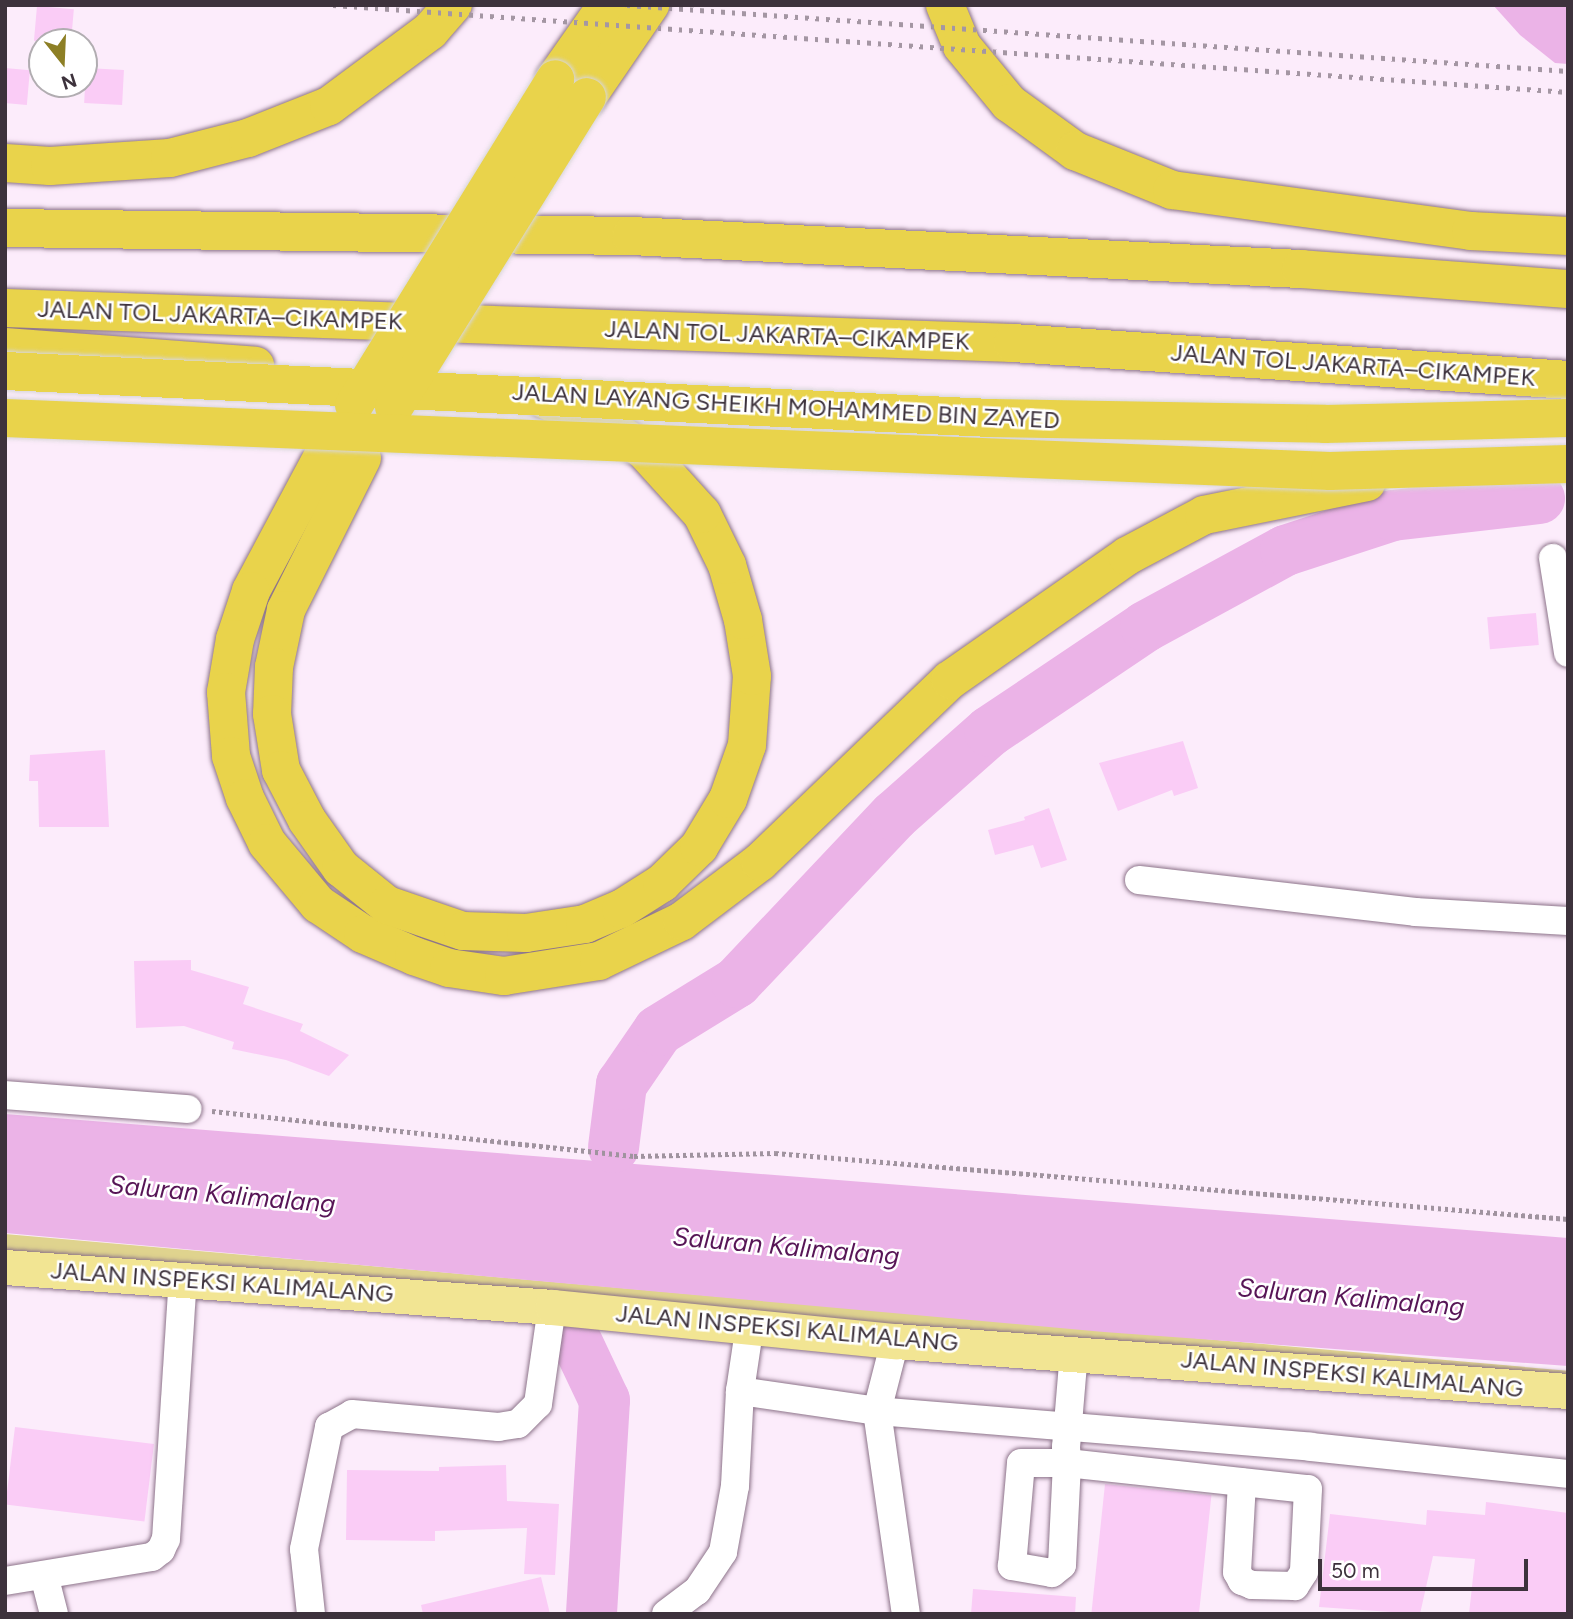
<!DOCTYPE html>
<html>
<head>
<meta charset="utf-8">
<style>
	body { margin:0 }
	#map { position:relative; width:1573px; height:1619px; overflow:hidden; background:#fcecfb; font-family:Figtree,sans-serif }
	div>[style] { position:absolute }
	.green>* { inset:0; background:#dfd38e; transform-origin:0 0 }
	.water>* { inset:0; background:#ebb3e7 }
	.river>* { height:51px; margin:-25.5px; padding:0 25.5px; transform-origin:25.5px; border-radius:25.5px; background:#ebb3e7 }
	.building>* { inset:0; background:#faccf6; transform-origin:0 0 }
	.path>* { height:4.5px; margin-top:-2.25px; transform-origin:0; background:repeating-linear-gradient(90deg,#a0939f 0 3.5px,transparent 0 7px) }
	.roads { filter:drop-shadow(0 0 2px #8d748a) drop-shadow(0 0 2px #8d748a) }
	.minor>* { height:28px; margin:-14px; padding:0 14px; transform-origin:14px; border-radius:14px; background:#fff }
	.major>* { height:35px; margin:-17.5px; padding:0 17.5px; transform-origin:17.5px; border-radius:17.5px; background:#f2e593 }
	.highway>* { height:38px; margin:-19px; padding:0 19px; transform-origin:19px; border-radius:19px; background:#e9d34b }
	.rail>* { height:5px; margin-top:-2.5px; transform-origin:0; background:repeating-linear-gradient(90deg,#a496a3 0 3.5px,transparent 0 10.5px) }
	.bridges { filter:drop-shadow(0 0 2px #d8d6d8) drop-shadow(0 0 2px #d8d6d8) }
	.highway-bridge>* { height:38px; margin:-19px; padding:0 19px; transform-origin:19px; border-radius:19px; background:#e9d34b }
	span { translate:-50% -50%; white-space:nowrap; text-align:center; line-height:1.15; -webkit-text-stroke:5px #fff; paint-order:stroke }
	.street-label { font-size:24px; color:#3d323c }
	.water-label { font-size:26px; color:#571556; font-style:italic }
	.frame { position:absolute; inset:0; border:7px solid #3d323c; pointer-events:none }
	.north { position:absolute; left:28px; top:28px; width:70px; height:70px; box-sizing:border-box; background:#fff; border:2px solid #b1adb1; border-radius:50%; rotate:162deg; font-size:19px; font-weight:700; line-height:28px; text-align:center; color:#3d323c }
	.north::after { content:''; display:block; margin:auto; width:24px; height:32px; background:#8d7f25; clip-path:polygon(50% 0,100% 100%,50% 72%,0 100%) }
	.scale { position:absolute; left:1318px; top:1559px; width:210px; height:32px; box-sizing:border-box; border:4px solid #3d323c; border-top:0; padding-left:9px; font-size:21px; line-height:24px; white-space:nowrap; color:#3d323c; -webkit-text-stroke:5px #fff; paint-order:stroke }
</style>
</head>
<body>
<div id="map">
	<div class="green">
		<i style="left:5px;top:1234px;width:1568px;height:33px;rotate:5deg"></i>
	</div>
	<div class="water">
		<i style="clip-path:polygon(1493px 5px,1568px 5px,1568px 64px,1555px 63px,1520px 35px)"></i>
		<i style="clip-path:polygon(5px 1114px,1568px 1238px,1568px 1366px,1104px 1332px,5px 1233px)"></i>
	</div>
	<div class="river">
		<i style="left:613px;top:1147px;width:64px;rotate:-82.8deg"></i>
		<i style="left:621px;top:1084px;width:65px;rotate:-55.6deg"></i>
		<i style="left:658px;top:1030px;width:92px;rotate:-31.6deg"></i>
		<i style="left:736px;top:982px;width:230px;rotate:-46.6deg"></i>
		<i style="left:894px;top:815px;width:127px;rotate:-41.5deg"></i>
		<i style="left:989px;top:731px;width:188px;rotate:-33.9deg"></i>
		<i style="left:1145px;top:626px;width:159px;rotate:-28.5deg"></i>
		<i style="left:1285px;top:550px;width:113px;rotate:-18.1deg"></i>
		<i style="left:1392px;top:515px;width:148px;rotate:-6.6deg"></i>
		<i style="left:577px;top:1343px;width:63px;rotate:64.7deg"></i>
		<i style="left:604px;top:1400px;width:214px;rotate:93.5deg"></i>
	</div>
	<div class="building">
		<i style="left:37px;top:6px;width:37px;height:35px;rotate:5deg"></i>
		<i style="left:5px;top:68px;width:25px;height:35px;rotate:5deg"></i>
		<i style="left:86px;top:68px;width:38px;height:35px;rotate:3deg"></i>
		<i style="left:1536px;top:613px;width:32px;height:49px;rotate:85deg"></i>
		<i style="clip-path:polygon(1183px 741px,1198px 788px,1174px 796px,1172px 790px,1118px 811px,1099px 763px)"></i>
		<i style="clip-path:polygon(105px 750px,109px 827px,39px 827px,38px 781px,29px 781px,30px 755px)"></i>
		<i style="clip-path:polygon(1049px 808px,1067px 860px,1041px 868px,1033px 845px,995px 855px,988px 830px,1025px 820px,1024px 817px)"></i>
		<i style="clip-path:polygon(191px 960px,191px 970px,249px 987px,243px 1004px,303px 1024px,300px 1031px,349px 1055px,329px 1076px,286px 1060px,232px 1049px,234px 1042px,184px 1026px,136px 1028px,134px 961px)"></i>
		<i style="left:15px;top:1427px;width:140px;height:78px;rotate:7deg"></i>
		<i style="clip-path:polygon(506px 1465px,507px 1501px,559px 1504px,555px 1575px,524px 1574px,527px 1528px,435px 1531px,435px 1541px,346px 1540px,347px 1470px,439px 1471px,439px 1467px)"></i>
		<i style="left:1105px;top:1484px;width:107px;height:130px;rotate:6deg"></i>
		<i style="clip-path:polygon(1486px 1502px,1568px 1513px,1568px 1614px,1469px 1614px,1475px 1559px,1433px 1556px,1420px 1614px,1319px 1607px,1330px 1514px,1426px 1525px,1427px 1510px,1485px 1515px)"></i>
		<i style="clip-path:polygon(541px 1577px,550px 1614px,423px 1614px,421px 1605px)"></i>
		<i style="clip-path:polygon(973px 1589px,1076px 1597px,1075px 1614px,971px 1614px)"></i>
	</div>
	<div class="path">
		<i style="left:212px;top:1111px;width:424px;rotate:6.1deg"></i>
		<i style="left:634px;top:1156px;width:141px;rotate:-1.2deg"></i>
		<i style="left:775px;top:1153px;width:796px;rotate:4.76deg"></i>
	</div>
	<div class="roads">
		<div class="minor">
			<i style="left:1553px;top:558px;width:96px;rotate:81deg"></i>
			<i style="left:1139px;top:880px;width:278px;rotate:6.6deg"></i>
			<i style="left:1415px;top:912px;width:153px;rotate:3.4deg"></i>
			<i style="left:5px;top:1095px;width:183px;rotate:4.4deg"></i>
			<i style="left:895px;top:1341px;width:72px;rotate:104.4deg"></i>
			<i style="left:877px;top:1411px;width:205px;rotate:81.9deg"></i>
			<i style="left:1074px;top:1352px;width:95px;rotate:94.8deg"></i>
			<i style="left:1066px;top:1447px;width:16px;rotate:86deg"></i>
			<i style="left:1067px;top:1463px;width:102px;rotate:92.8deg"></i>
			<i style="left:1062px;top:1565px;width:13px;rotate:141deg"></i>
			<i style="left:1052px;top:1573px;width:41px;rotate:-170.1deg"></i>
			<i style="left:1012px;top:1566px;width:103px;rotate:-85deg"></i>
			<i style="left:1021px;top:1463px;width:46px"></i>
			<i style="left:1067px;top:1463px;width:242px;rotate:6.2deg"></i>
			<i style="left:1308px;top:1489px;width:83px;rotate:92.8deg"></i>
			<i style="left:1304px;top:1572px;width:17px;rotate:123deg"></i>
			<i style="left:1295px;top:1586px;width:43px;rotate:-178.7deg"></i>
			<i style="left:1252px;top:1585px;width:11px;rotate:-158deg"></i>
			<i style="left:1242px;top:1581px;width:10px;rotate:-119deg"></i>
			<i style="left:1237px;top:1572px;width:90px;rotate:-86.8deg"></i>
			<i style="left:740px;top:1391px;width:138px;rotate:8.3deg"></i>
			<i style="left:877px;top:1411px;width:435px;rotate:4.7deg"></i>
			<i style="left:1311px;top:1447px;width:258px;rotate:6deg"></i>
			<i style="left:44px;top:1575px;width:40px;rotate:75.6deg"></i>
			<i style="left:5px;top:1581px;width:149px;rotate:-9.3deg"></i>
			<i style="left:152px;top:1557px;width:11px;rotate:-38deg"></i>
			<i style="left:161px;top:1550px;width:12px;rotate:-66deg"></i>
			<i style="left:166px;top:1539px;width:262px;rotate:-86.3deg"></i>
			<i style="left:311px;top:1614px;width:65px;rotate:-96.1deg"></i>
			<i style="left:304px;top:1549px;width:125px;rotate:-78.4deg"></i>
			<i style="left:329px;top:1427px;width:26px;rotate:-29deg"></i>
			<i style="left:352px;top:1414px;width:147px;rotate:5.1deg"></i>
			<i style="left:498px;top:1427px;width:20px;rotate:-9deg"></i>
			<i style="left:518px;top:1424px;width:28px;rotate:-45deg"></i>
			<i style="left:538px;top:1404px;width:98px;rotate:-81.8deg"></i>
			<i style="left:666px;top:1614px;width:39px;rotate:-37deg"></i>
			<i style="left:697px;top:1591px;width:47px;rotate:-56.3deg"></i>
			<i style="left:723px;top:1552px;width:67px;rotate:-79.7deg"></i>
			<i style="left:735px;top:1486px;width:95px;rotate:-87deg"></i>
			<i style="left:740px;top:1391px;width:68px;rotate:-81.5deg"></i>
		</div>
		<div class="major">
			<i style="left:5px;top:1267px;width:548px;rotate:4.18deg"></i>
			<i style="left:552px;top:1307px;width:345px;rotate:5.7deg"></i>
			<i style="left:895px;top:1341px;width:675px;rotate:4.25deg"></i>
		</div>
		<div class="highway">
			<i style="left:945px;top:5px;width:44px;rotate:67.5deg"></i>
			<i style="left:962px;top:46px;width:74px;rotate:50.5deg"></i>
			<i style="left:1009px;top:103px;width:82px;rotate:36deg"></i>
			<i style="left:1075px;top:151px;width:105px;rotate:21.9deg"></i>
			<i style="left:1172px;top:190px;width:302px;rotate:7.8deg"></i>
			<i style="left:1471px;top:231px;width:97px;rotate:3deg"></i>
			<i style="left:555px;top:79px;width:90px;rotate:-54.9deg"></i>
			<i style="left:587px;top:97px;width:112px;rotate:-55.6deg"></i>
			<i style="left:5px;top:163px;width:45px;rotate:3.8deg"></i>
			<i style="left:50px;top:166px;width:120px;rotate:-3.8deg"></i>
			<i style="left:170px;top:158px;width:81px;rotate:-14.4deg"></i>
			<i style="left:248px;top:138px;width:87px;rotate:-21.6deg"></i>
			<i style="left:329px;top:106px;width:126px;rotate:-36.6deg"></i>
			<i style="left:430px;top:31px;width:35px;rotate:-49deg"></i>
			<i style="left:5px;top:228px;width:626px;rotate:0.73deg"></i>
			<i style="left:631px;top:236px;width:671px;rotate:2.82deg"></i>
			<i style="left:1301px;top:269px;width:268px;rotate:4.3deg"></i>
			<i style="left:5px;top:308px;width:1009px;rotate:1.99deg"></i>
			<i style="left:1013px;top:343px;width:556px;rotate:3.81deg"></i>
			<i style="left:5px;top:347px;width:251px;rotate:4.3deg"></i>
			<i style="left:332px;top:439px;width:172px;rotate:118.1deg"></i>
			<i style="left:251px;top:591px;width:51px;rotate:108.4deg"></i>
			<i style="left:235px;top:639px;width:54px;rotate:99.6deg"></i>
			<i style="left:226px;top:692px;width:64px;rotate:85.5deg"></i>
			<i style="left:231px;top:756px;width:44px;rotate:71.6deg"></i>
			<i style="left:245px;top:798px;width:50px;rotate:63.9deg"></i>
			<i style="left:267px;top:843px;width:80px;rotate:50.1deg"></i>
			<i style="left:318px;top:904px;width:54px;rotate:33.7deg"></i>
			<i style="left:363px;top:934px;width:56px;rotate:23.3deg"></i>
			<i style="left:414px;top:956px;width:37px;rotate:19deg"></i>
			<i style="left:449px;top:968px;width:56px;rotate:8.3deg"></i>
			<i style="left:504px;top:976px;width:96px;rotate:-9deg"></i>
			<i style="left:599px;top:961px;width:92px;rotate:-25.7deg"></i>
			<i style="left:682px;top:921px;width:98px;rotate:-37.1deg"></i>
			<i style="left:760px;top:862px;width:263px;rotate:-43.8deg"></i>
			<i style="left:950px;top:680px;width:216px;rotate:-35deg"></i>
			<i style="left:1127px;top:556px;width:87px;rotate:-28deg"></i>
			<i style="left:1204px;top:515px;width:166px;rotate:-11.4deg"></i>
			<i style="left:362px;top:458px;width:170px;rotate:116.6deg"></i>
			<i style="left:286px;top:610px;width:58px;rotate:101.9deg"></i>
			<i style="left:274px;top:667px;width:47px;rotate:92.4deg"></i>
			<i style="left:272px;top:714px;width:57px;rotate:80.9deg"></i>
			<i style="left:281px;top:770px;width:56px;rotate:62.5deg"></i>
			<i style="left:307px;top:820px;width:59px;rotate:54.7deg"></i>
			<i style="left:341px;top:868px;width:59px;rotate:38.8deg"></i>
			<i style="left:387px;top:905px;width:80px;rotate:18.9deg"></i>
			<i style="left:463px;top:931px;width:63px;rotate:1.8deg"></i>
			<i style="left:526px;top:933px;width:60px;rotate:-8.7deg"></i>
			<i style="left:585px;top:924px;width:39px;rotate:-23deg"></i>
			<i style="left:621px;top:909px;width:49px;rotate:-32.4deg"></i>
			<i style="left:662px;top:883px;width:52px;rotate:-44.2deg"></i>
			<i style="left:699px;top:847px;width:56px;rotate:-58.9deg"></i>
			<i style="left:728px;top:799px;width:57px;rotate:-70.6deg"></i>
			<i style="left:747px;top:745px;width:69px;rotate:-85.9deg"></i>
			<i style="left:752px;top:676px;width:57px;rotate:-99.1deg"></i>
			<i style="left:743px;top:620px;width:57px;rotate:-106.2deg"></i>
			<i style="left:727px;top:565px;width:57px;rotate:-116.1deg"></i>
			<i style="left:702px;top:514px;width:86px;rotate:-132.2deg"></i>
			<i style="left:644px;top:450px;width:43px;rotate:-147.4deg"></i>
			<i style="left:608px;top:427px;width:70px;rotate:-156.4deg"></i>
		</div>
	</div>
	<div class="rail">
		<i style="left:333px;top:5px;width:1238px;rotate:4.03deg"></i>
		<i style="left:627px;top:5px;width:943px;rotate:4.01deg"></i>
	</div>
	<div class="bridges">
		<div class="highway-bridge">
			<i style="left:5px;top:371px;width:987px;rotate:2.73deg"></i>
			<i style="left:991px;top:418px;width:334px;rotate:1deg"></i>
			<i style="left:1325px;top:424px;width:243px;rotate:-1.4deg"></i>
			<i style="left:354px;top:405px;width:383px;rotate:-58.3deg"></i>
			<i style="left:394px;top:407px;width:365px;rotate:-58.1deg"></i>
			<i style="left:5px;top:418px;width:1326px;rotate:2.29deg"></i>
			<i style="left:1330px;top:471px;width:238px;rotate:-1.7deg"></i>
		</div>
	</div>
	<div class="street-label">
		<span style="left:220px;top:315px;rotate:2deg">JALAN TOL JAKARTA–CIKAMPEK</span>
		<span style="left:787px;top:335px;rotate:2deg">JALAN TOL JAKARTA–CIKAMPEK</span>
		<span style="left:1353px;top:365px;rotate:4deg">JALAN TOL JAKARTA–CIKAMPEK</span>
		<span style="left:786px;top:406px;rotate:3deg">JALAN LAYANG SHEIKH MOHAMMED BIN ZAYED</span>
		<span style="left:222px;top:1282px;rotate:4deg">JALAN INSPEKSI KALIMALANG</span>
		<span style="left:787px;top:1328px;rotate:5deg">JALAN INSPEKSI KALIMALANG</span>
		<span style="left:1352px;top:1374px;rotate:5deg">JALAN INSPEKSI KALIMALANG</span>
	</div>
	<div class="water-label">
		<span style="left:222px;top:1195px;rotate:5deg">Saluran Kalimalang</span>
		<span style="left:786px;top:1247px;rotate:5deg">Saluran Kalimalang</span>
		<span style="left:1351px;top:1298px;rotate:5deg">Saluran Kalimalang</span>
	</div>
	<div class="frame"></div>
	<div class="north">N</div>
	<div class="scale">50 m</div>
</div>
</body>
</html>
